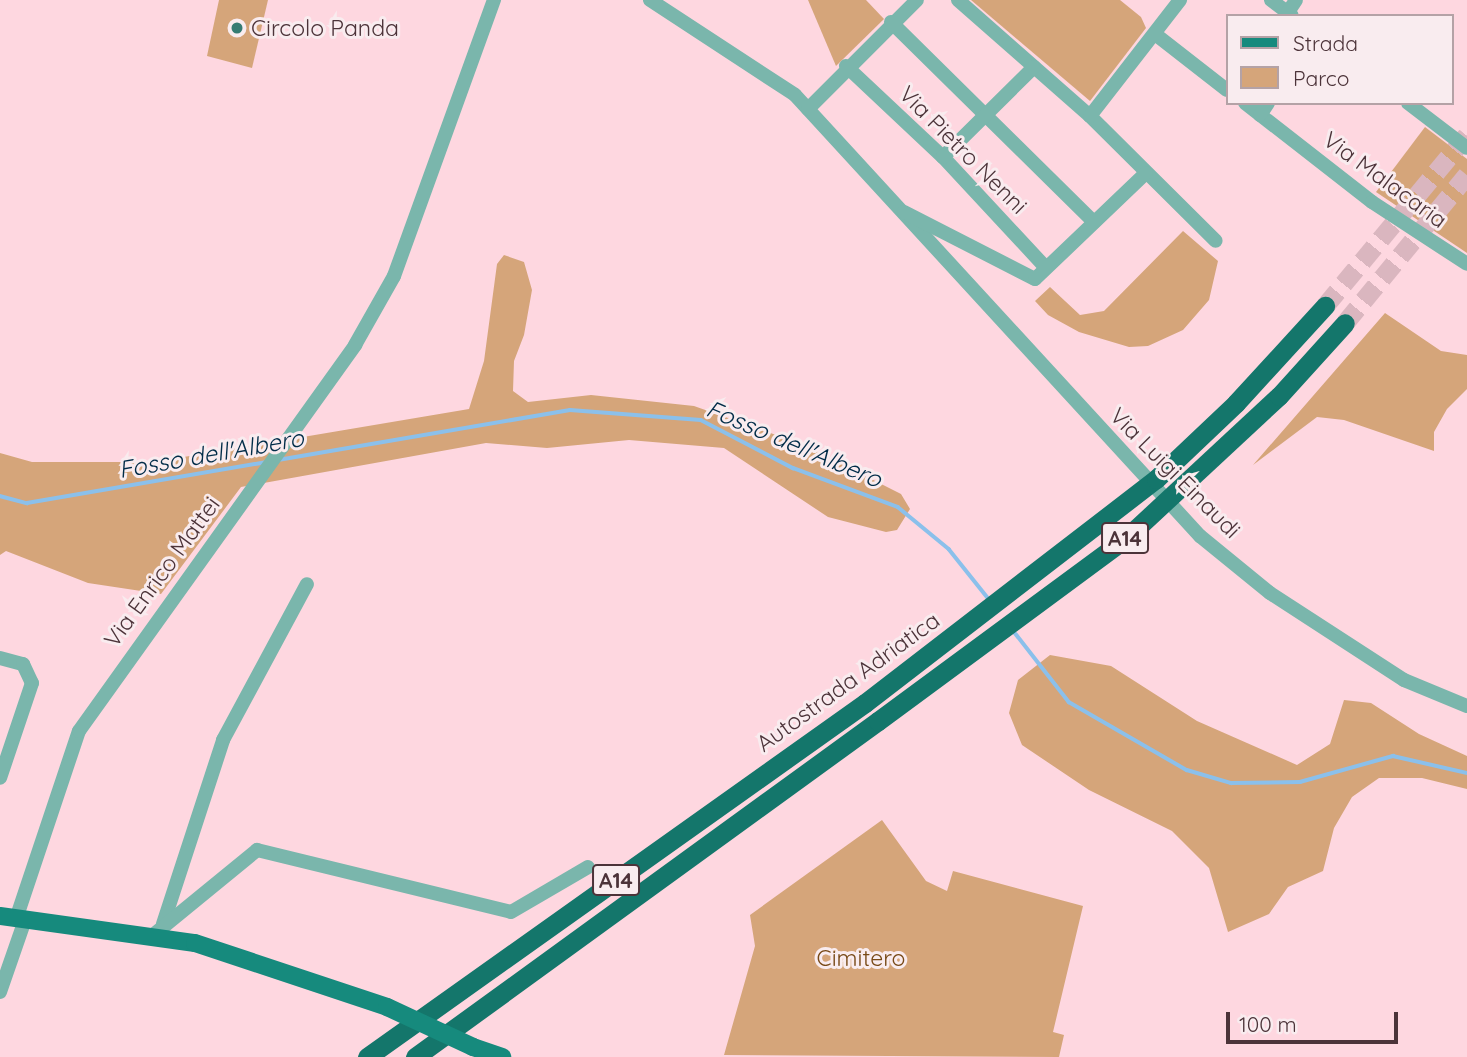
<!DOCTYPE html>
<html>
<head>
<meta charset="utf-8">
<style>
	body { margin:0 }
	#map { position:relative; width:1467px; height:1057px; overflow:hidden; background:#fed7e0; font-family:Quicksand,sans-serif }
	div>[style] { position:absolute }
	.green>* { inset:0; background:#d5a57a }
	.stream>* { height:3.5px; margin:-1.75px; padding:0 1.75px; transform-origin:1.75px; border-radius:1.75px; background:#8bc0eb }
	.highway-tunnel>* { height:19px; margin-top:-9.5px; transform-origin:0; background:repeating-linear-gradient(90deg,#dab6bf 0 19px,transparent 0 29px) }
	.minor>* { height:14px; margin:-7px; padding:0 7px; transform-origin:7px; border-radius:7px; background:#7ab6ac }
	.major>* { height:18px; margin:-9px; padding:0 9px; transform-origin:9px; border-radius:9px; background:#168a7d }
	.highway>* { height:19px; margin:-9.5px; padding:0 9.5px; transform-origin:9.5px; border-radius:9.5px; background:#14766b }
	.major-bridge>* { height:18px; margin:-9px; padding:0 9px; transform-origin:9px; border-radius:9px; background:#168a7d }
	.highway-bridge>* { height:19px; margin:-9.5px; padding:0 9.5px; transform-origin:9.5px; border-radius:9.5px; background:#14766b }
	.dots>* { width:19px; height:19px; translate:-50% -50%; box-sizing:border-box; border:4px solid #f9ecef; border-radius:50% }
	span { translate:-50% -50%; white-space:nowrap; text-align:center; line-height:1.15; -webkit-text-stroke:6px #f9ecef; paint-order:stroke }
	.shield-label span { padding:2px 5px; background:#f9ecef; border:2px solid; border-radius:5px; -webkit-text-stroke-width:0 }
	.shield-label { font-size:21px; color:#4c3339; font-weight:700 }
	.poi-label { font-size:23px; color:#4c3339 }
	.left { translate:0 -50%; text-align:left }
	.street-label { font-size:23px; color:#4c3339 }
	.park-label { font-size:23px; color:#784916 }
	.water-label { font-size:24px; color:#012c48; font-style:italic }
	.legend { position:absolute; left:1226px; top:14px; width:228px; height:91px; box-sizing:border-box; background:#f9ecef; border:2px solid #b4a2a6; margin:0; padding:9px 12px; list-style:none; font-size:21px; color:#4c3339 }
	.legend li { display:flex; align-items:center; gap:14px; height:35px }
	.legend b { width:35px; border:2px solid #b4a2a6 }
	.scale { position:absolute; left:1226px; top:1012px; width:172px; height:32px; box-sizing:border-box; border:4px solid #4c3339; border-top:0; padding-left:9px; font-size:21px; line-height:24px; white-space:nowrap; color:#4c3339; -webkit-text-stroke:5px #f9ecef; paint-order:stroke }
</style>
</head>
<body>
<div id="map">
	<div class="green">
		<i style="clip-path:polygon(219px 0,268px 0,252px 68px,207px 56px)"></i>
		<i style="clip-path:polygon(808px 0,866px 0,884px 19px,836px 66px)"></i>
		<i style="clip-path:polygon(971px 0,1120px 0,1141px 17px,1146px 28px,1090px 101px)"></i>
		<i style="clip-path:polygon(1425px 127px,1467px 159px,1467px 253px,1376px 192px)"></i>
		<i style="clip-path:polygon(1183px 231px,1218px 261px,1209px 300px,1183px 330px,1148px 346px,1129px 347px,1079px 332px,1048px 315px,1035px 301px,1050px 287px,1080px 315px,1104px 311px)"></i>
		<i style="clip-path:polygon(504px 255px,524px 262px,532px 290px,524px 335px,514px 361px,513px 391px,528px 402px,591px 395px,694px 406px,804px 445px,901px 494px,910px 509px,897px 530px,886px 532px,828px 517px,724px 448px,629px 440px,547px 448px,486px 443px,241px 487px,161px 594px,88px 583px,6px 551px,0 555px,0 453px,32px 462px,154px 462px,469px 409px,484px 361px,497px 264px)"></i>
		<i style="clip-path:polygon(1385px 313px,1441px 351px,1467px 355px,1467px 389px,1447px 409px,1434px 432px,1434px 451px,1344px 420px,1317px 417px,1253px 465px)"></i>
		<i style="clip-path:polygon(1050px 655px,1111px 666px,1197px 721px,1297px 765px,1330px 744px,1344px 700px,1371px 703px,1419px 734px,1467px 756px,1467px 789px,1422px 778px,1379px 778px,1352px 797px,1334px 828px,1323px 871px,1288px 887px,1269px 914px,1228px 932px,1209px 868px,1172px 831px,1089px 790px,1022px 745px,1009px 713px,1018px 680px)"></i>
		<i style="clip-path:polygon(882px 820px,926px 881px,947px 891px,953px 871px,1083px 906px,1053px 1032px,1064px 1035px,1059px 1057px,724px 1055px,755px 946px,750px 915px)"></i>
	</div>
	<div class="stream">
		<i style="left:278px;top:460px;width:296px;rotate:-9.7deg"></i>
		<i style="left:570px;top:410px;width:131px;rotate:4.4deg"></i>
		<i style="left:701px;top:420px;width:104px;rotate:27.6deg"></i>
		<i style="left:793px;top:468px;width:112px;rotate:20.4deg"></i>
		<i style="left:898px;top:507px;width:66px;rotate:39.5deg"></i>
		<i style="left:949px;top:549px;width:63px;rotate:51.5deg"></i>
		<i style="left:0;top:496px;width:28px;rotate:15deg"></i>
		<i style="left:27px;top:503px;width:243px;rotate:-9.7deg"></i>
		<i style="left:1012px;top:629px;width:93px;rotate:52deg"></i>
		<i style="left:1069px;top:702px;width:136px;rotate:30deg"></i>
		<i style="left:1187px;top:770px;width:46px;rotate:16.5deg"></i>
		<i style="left:1231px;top:783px;width:69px;rotate:-0.8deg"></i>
		<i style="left:1300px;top:782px;width:97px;rotate:-15.6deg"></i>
		<i style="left:1393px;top:756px;width:76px;rotate:12.9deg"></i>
	</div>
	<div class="highway-tunnel">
		<i style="left:1325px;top:306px;width:222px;rotate:-50.3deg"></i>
		<i style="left:1345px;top:323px;width:192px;rotate:-50.5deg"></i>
	</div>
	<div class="minor">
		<i style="left:650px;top:0;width:173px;rotate:33.2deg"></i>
		<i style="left:795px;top:95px;width:599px;rotate:47.44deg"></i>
		<i style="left:1200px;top:536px;width:90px;rotate:39.2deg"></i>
		<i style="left:1270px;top:593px;width:160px;rotate:33deg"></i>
		<i style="left:1404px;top:680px;width:68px;rotate:22.4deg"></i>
		<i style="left:958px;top:0;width:176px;rotate:41.3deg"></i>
		<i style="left:1090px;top:116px;width:177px;rotate:44.8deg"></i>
		<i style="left:1271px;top:0;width:26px;rotate:37deg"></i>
		<i style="left:1288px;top:12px;width:14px;rotate:-56deg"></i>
		<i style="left:891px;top:22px;width:285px;rotate:44.6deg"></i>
		<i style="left:1155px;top:34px;width:91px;rotate:37.9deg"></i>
		<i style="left:846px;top:66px;width:133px;rotate:43.2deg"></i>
		<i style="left:943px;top:157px;width:151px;rotate:47.1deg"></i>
		<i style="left:1245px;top:103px;width:161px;rotate:37.9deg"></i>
		<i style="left:1372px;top:202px;width:113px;rotate:33.1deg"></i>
		<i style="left:1408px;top:103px;width:74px;rotate:37.3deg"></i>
		<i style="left:808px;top:109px;width:154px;rotate:-45deg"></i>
		<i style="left:1260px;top:115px;width:14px;rotate:-56deg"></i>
		<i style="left:1090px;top:116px;width:147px;rotate:-52.2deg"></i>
		<i style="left:943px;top:157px;width:128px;rotate:-44.7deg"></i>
		<i style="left:904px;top:212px;width:147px;rotate:27.1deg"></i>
		<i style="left:1035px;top:279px;width:153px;rotate:-43.7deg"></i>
		<i style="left:0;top:658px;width:24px;rotate:15deg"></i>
		<i style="left:23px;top:664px;width:21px;rotate:65deg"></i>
		<i style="left:32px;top:683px;width:100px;rotate:108.6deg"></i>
		<i style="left:16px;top:919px;width:198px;rotate:-71.5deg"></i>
		<i style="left:79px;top:731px;width:475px;rotate:-54.4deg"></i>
		<i style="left:355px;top:345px;width:79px;rotate:-60.5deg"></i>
		<i style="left:394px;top:276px;width:294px;rotate:-70.1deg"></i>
		<i style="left:163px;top:924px;width:194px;rotate:-71.9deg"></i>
		<i style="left:223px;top:740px;width:177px;rotate:-61.7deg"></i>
		<i style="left:152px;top:936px;width:136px;rotate:-39.3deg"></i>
		<i style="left:257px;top:850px;width:261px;rotate:13.7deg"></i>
		<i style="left:511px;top:912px;width:89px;rotate:-30.3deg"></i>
		<i style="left:0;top:992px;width:76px;rotate:-70.9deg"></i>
	</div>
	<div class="major">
		<i style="left:0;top:916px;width:197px;rotate:7.9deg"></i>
		<i style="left:195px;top:943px;width:202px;rotate:18.4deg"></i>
		<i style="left:473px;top:1047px;width:31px;rotate:19deg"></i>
	</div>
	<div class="highway">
		<i style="left:367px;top:1057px;width:611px;rotate:-35.41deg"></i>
		<i style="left:415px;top:1057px;width:572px;rotate:-35.97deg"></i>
	</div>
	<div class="major-bridge">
		<i style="left:387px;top:1007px;width:95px;rotate:24.9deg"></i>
	</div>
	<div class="highway-bridge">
		<i style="left:865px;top:703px;width:367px;rotate:-37.6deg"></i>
		<i style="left:1156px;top:479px;width:110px;rotate:-43.5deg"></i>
		<i style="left:1236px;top:403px;width:132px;rotate:-47.5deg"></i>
		<i style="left:878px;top:721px;width:308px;rotate:-36.4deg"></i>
		<i style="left:1126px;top:538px;width:209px;rotate:-42.9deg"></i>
		<i style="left:1279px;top:396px;width:98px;rotate:-47.9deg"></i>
	</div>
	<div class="dots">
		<i style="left:237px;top:28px;background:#367c73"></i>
	</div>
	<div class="shield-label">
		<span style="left:1125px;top:538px">A14</span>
		<span style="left:616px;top:880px">A14</span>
	</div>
	<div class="poi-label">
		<span class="left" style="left:251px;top:28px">Circolo Panda</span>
	</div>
	<div class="street-label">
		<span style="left:963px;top:150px;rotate:45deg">Via Pietro Nenni</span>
		<span style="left:1385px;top:180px;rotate:36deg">Via Malacaria</span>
		<span style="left:1175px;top:473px;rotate:45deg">Via Luigi Einaudi</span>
		<span style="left:162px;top:572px;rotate:-54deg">Via Enrico Mattei</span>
		<span style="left:848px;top:682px;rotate:-36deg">Autostrada Adriatica</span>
	</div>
	<div class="park-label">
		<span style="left:861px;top:958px">Cimitero</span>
	</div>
	<div class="water-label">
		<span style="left:794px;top:444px;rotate:23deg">Fosso dell'Albero</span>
		<span style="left:211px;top:454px;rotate:-10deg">Fosso dell'Albero</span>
	</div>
	<ul class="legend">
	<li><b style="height:9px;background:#168a7d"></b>Strada</li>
	<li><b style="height:19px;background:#d5a57a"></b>Parco</li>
	</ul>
	<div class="scale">100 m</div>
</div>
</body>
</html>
